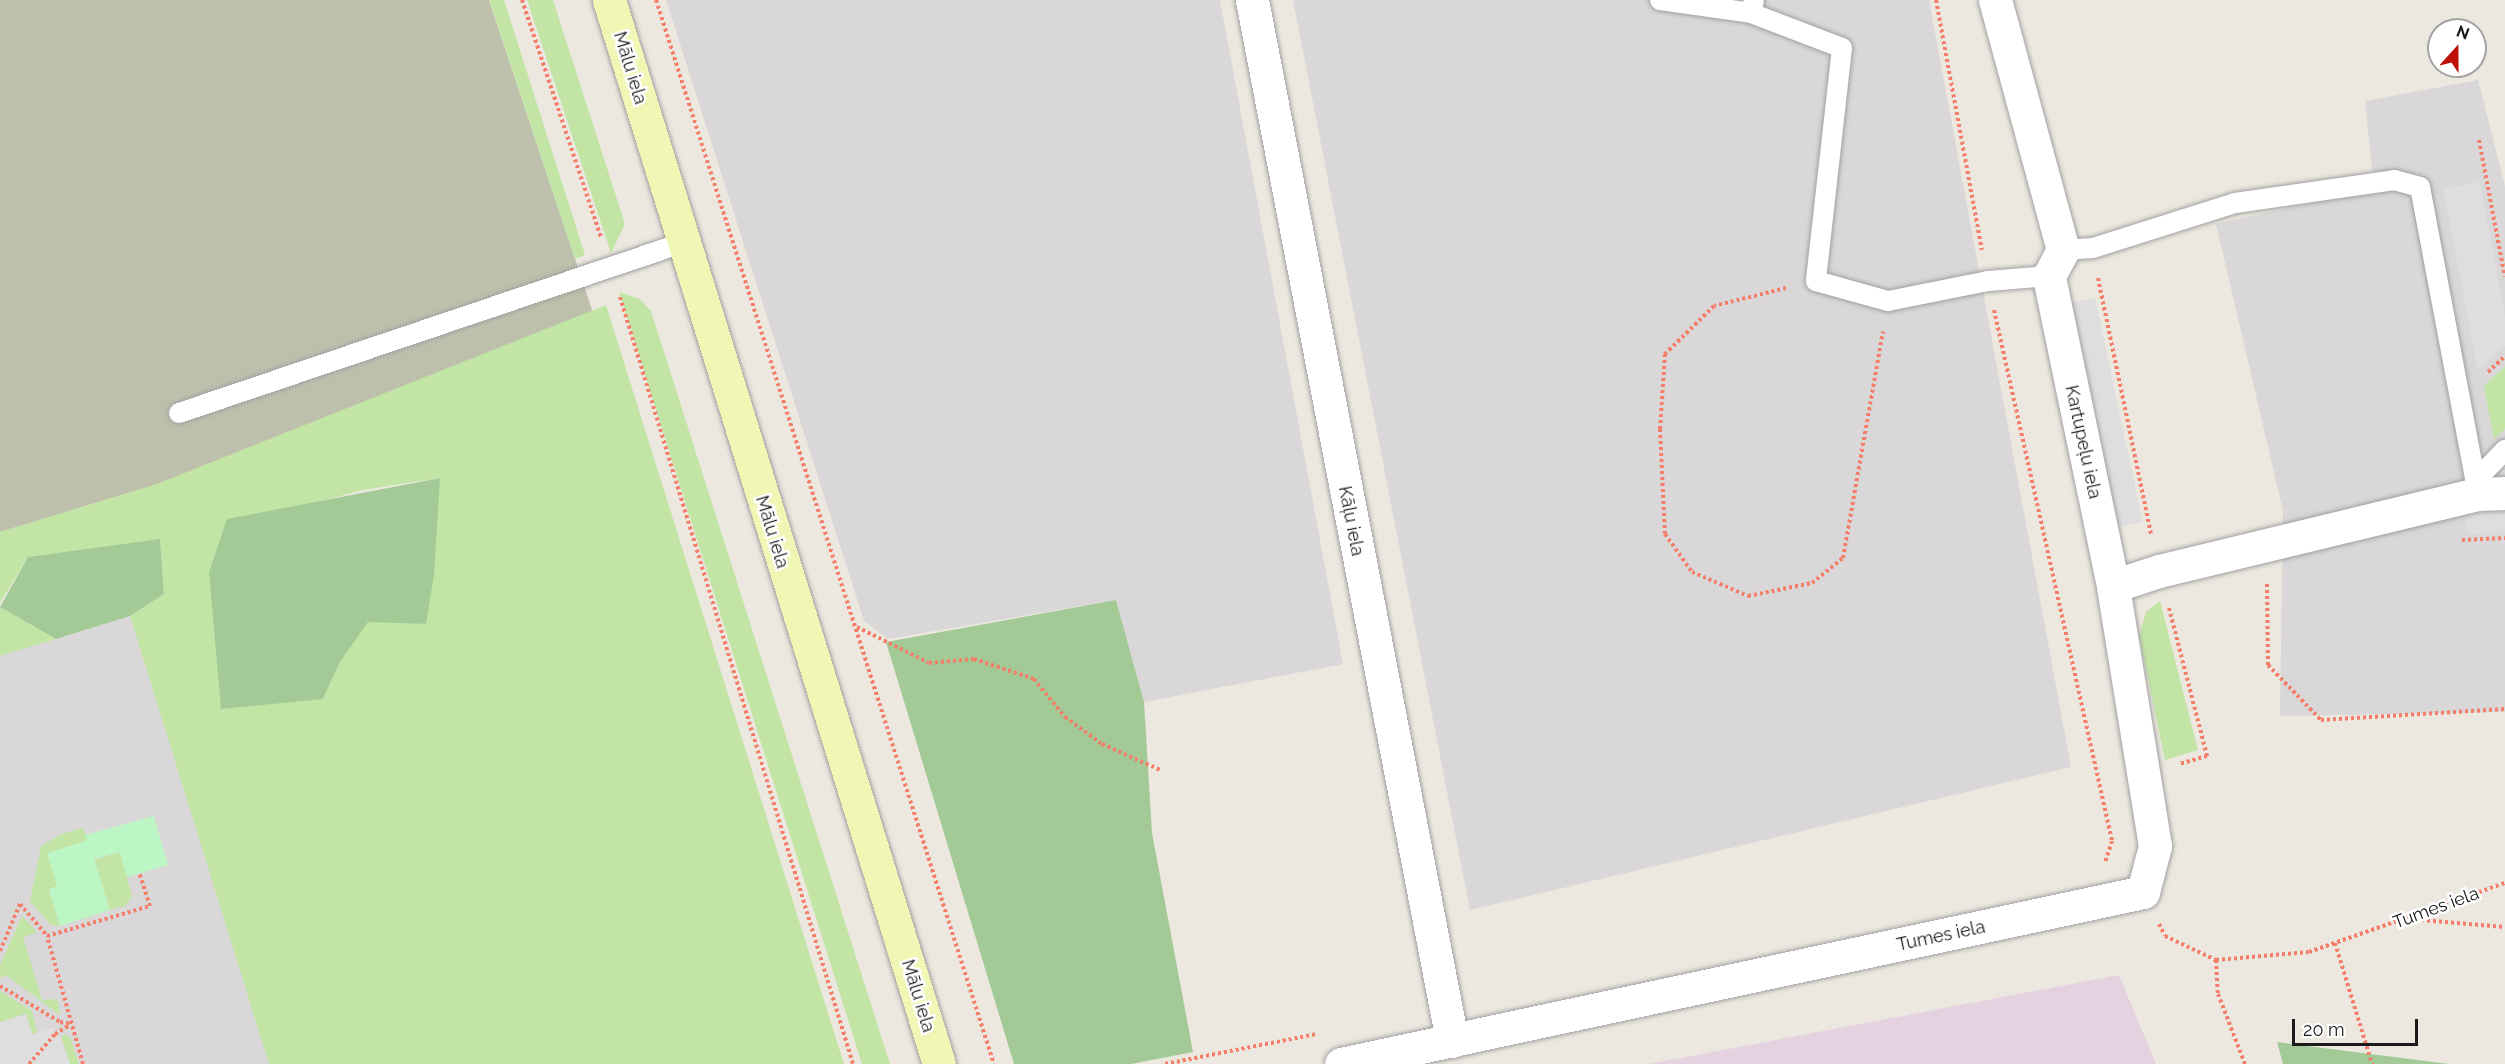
<!DOCTYPE html>
<html>
<head>
<meta charset="utf-8">
<style>
	body { margin:0 }
	#map { position:relative; width:2505px; height:1064px; overflow:hidden; background:#ece8e0; font-family:Raleway,sans-serif }
	div>[style] { position:absolute }
	.residential>* { inset:0; background:#d9d7d7 }
	.industrial>* { inset:0; background:#e5d2e0 }
	.construction>* { inset:0; background:#bfc0ac }
	.grass>* { inset:0; background:#c2e5a6 }
	.forest>* { inset:0; background:#a3ca96 }
	.park>* { inset:0; background:#bcf6c4 }
	.parking>* { inset:0; background:#dedede; transform-origin:0 0 }
	.path>* { height:4px; margin-top:-2px; transform-origin:0; background:repeating-linear-gradient(90deg,#f47e69 0 3px,transparent 0 6px) }
	.roads { filter:drop-shadow(0 0 2px #a1a1a1) drop-shadow(0 0 2px #a1a1a1) }
	.lane>* { height:20px; margin:-10px; padding:0 10px; transform-origin:10px; border-radius:10px; background:#fff }
	.street>* { height:33px; margin:-16.5px; padding:0 16.5px; transform-origin:16.5px; border-radius:16.5px; background:#fff }
	.secondary>* { height:33px; margin:-16.5px; padding:0 16.5px; transform-origin:16.5px; border-radius:16.5px; background:#f0f6b4 }
	span { translate:-50% -50%; white-space:nowrap; text-align:center; line-height:1.15; -webkit-text-stroke:5px #fff; paint-order:stroke }
	.street-label { font-size:18px; color:#1a1a1a }
	.north { position:absolute; left:2427px; top:18px; width:60px; height:60px; box-sizing:border-box; background:#fff; border:2px solid #a3a3a3; border-radius:50%; rotate:21deg; font-size:16px; font-weight:700; line-height:24px; text-align:center; color:#1a1a1a }
	.north::after { content:''; display:block; margin:auto; width:21px; height:27px; background:#be1007; clip-path:polygon(50% 0,100% 100%,50% 72%,0 100%) }
	.scale { position:absolute; left:2292px; top:1019px; width:126px; height:27px; box-sizing:border-box; border:3px solid #1a1a1a; border-top:0; padding-left:8px; font-size:18px; line-height:21px; white-space:nowrap; color:#1a1a1a; -webkit-text-stroke:4px #fff; paint-order:stroke }
</style>
</head>
<body>
<div id="map">
	<div class="residential">
		<i style="clip-path:polygon(666px 0,1220px 0,1343px 664px,1144px 702px,1116px 600px,888px 639px,864px 621px)"></i>
		<i style="clip-path:polygon(1293px 0,1929px 0,2071px 767px,1470px 910px)"></i>
		<i style="clip-path:polygon(2478px 80px,2505px 186px,2505px 712px,2280px 716px,2283px 511px,2216px 224px,2374px 189px,2365px 101px)"></i>
		<i style="clip-path:polygon(130px 616px,217px 880px,272px 1064px,0 1064px,0 656px)"></i>
	</div>
	<div class="industrial">
		<i style="clip-path:polygon(2119px 975px,2156px 1064px,1649px 1064px)"></i>
	</div>
	<div class="construction">
		<i style="clip-path:polygon(0 0,489px 0,605px 349px,0 532px)"></i>
	</div>
	<div class="grass">
		<i style="clip-path:polygon(489px 0,504px 0,585px 255px,575px 259px)"></i>
		<i style="clip-path:polygon(527px 0,553px 0,625px 224px,611px 253px)"></i>
		<i style="clip-path:polygon(619px 292px,640px 299px,651px 311px,890px 1064px,862px 1064px)"></i>
		<i style="clip-path:polygon(evenodd,606px 305px,844px 1064px,269px 1064px,130px 616px,164px 594px,160px 540px,28px 557px,0 603px,0 532px,157px 484px,606px 305px,439px 478px,426px 624px,368px 621px,340px 662px,323px 699px,302px 506px,363px 490px,439px 478px)"></i>
		<i style="clip-path:polygon(2505px 366px,2505px 429px,2494px 439px,2484px 386px)"></i>
		<i style="clip-path:polygon(2160px 601px,2198px 750px,2165px 760px,2139px 636px,2146px 612px)"></i>
		<i style="clip-path:polygon(0 607px,56px 639px,0 656px)"></i>
		<i style="clip-path:polygon(83px 828px,87px 841px,47px 853px,58px 886px,49px 890px,60px 926px,51px 925px,30px 901px,41px 846px,61px 834px)"></i>
		<i style="clip-path:polygon(120px 852px,132px 896px,125px 906px,110px 910px,94px 860px)"></i>
		<i style="clip-path:polygon(22px 916px,37px 932px,23px 937px,42px 1000px,57px 999px,60px 1015px,6px 975px,0 978px,0 965px)"></i>
		<i style="clip-path:polygon(0 991px,32px 1011px,37px 1032px,32px 1034px,26px 1014px,0 1022px)"></i>
		<i style="clip-path:polygon(64px 1035px,70px 1037px,79px 1064px,70px 1064px,61px 1037px)"></i>
	</div>
	<div class="forest">
		<i style="clip-path:polygon(440px 478px,434px 575px,426px 624px,368px 622px,340px 662px,323px 699px,221px 709px,209px 572px,227px 519px)"></i>
		<i style="clip-path:polygon(160px 539px,164px 594px,130px 616px,56px 639px,0 607px,28px 557px)"></i>
		<i style="clip-path:polygon(1116px 600px,1144px 702px,1152px 833px,1193px 1052px,1131px 1064px,1014px 1064px,886px 642px)"></i>
		<i style="clip-path:polygon(2277px 1042px,2441px 1063px,2450px 1064px,2283px 1064px)"></i>
	</div>
	<div class="park">
		<i style="clip-path:polygon(154px 816px,168px 865px,127px 877px,120px 852px,94px 859px,110px 910px,60px 926px,49px 889px,57px 886px,47px 853px,86px 841px,85px 835px)"></i>
	</div>
	<div class="parking">
		<i style="clip-path:polygon(2480px 182px,2505px 315px,2505px 345px,2478px 371px,2443px 189px)"></i>
		<i style="left:2095px;top:298px;width:229px;height:29px;rotate:78deg"></i>
		<i style="clip-path:polygon(2505px 464px,2505px 532px,2469px 534px,2460px 507px)"></i>
		<i style="clip-path:polygon(26px 1014px,32px 1034px,53px 1028px,61px 1037px,70px 1064px,0 1064px,0 1022px)"></i>
	</div>
	<div class="path">
		<i style="left:522px;top:0;width:251px;rotate:71.6deg"></i>
		<i style="left:656px;top:0;width:1116px;rotate:72.38deg"></i>
		<i style="left:1936px;top:0;width:254px;rotate:79.6deg"></i>
		<i style="left:2479px;top:140px;width:139px;rotate:79.3deg"></i>
		<i style="left:2098px;top:278px;width:262px;rotate:78.3deg"></i>
		<i style="left:1786px;top:288px;width:74px;rotate:166deg"></i>
		<i style="left:1714px;top:306px;width:69px;rotate:135.6deg"></i>
		<i style="left:1665px;top:354px;width:75px;rotate:93.8deg"></i>
		<i style="left:1660px;top:429px;width:105px;rotate:87.3deg"></i>
		<i style="left:1665px;top:534px;width:47px;rotate:54.6deg"></i>
		<i style="left:1692px;top:572px;width:61px;rotate:23.2deg"></i>
		<i style="left:1748px;top:596px;width:65px;rotate:-11.5deg"></i>
		<i style="left:1812px;top:583px;width:40px;rotate:-39deg"></i>
		<i style="left:1843px;top:558px;width:230px;rotate:-80deg"></i>
		<i style="left:620px;top:297px;width:802px;rotate:73.1deg"></i>
		<i style="left:1994px;top:310px;width:544px;rotate:77.47deg"></i>
		<i style="left:2112px;top:841px;width:22px;rotate:108deg"></i>
		<i style="left:2488px;top:372px;width:23px;rotate:-43deg"></i>
		<i style="left:2462px;top:540px;width:43px;rotate:-2.7deg"></i>
		<i style="left:2267px;top:584px;width:81px;rotate:89.3deg"></i>
		<i style="left:2268px;top:665px;width:76px;rotate:46.1deg"></i>
		<i style="left:2321px;top:720px;width:184px;rotate:-3.4deg"></i>
		<i style="left:2169px;top:608px;width:153px;rotate:75.6deg"></i>
		<i style="left:2207px;top:756px;width:29px;rotate:164deg"></i>
		<i style="left:857px;top:627px;width:80px;rotate:26.6deg"></i>
		<i style="left:929px;top:663px;width:45px;rotate:-5.1deg"></i>
		<i style="left:974px;top:659px;width:63px;rotate:18.4deg"></i>
		<i style="left:1034px;top:679px;width:49px;rotate:50.8deg"></i>
		<i style="left:1065px;top:717px;width:46px;rotate:36.1deg"></i>
		<i style="left:1102px;top:744px;width:64px;rotate:24.1deg"></i>
		<i style="left:2409px;top:919px;width:96px;rotate:4.8deg"></i>
		<i style="left:2159px;top:924px;width:13px;rotate:63deg"></i>
		<i style="left:2165px;top:936px;width:56px;rotate:25.2deg"></i>
		<i style="left:2216px;top:960px;width:93px;rotate:-4.9deg"></i>
		<i style="left:2309px;top:952px;width:208px;rotate:-19.4deg"></i>
		<i style="left:2335px;top:943px;width:127px;rotate:73deg"></i>
		<i style="left:0;top:951px;width:51px;rotate:-66.9deg"></i>
		<i style="left:20px;top:904px;width:42px;rotate:49.8deg"></i>
		<i style="left:2216px;top:960px;width:34px;rotate:87deg"></i>
		<i style="left:2218px;top:994px;width:75px;rotate:68.9deg"></i>
		<i style="left:0;top:986px;width:70px;rotate:31deg"></i>
		<i style="left:60px;top:1022px;width:11px;rotate:10deg"></i>
		<i style="left:29px;top:1064px;width:40px;rotate:-49deg"></i>
		<i style="left:55px;top:1034px;width:17px;rotate:-31deg"></i>
		<i style="left:83px;top:1064px;width:133px;rotate:-105.7deg"></i>
		<i style="left:47px;top:936px;width:107px;rotate:-16.2deg"></i>
		<i style="left:150px;top:906px;width:35px;rotate:-108deg"></i>
		<i style="left:1165px;top:1064px;width:154px;rotate:-11.2deg"></i>
	</div>
	<div class="roads">
		<div class="lane">
			<i style="left:1660px;top:0;width:92px;rotate:8.1deg"></i>
			<i style="left:1754px;top:0;width:13px;rotate:103deg"></i>
			<i style="left:1751px;top:13px;width:97px;rotate:21deg"></i>
			<i style="left:1842px;top:48px;width:234px;rotate:96.4deg"></i>
			<i style="left:1816px;top:281px;width:75px;rotate:15.5deg"></i>
			<i style="left:1888px;top:301px;width:102px;rotate:-11.3deg"></i>
			<i style="left:1988px;top:281px;width:61px;rotate:-4.7deg"></i>
			<i style="left:2063px;top:250px;width:30px;rotate:-4deg"></i>
			<i style="left:2093px;top:248px;width:149px;rotate:-17.6deg"></i>
			<i style="left:2235px;top:203px;width:161px;rotate:-8.2deg"></i>
			<i style="left:2394px;top:180px;width:27px;rotate:15deg"></i>
			<i style="left:2420px;top:187px;width:312px;rotate:79.3deg"></i>
			<i style="left:179px;top:413px;width:531px;rotate:-18.67deg"></i>
			<i style="left:2476px;top:480px;width:42px;rotate:-46deg"></i>
		</div>
		<div class="street">
			<i style="left:1252px;top:0;width:1060px;rotate:79.12deg"></i>
			<i style="left:2113px;top:586px;width:48px;rotate:-18.1deg"></i>
			<i style="left:2159px;top:571px;width:328px;rotate:-13.6deg"></i>
			<i style="left:2478px;top:494px;width:27px;rotate:-2deg"></i>
			<i style="left:1341px;top:1064px;width:820px;rotate:-12.1deg"></i>
			<i style="left:2143px;top:892px;width:48px;rotate:-75.4deg"></i>
			<i style="left:2155px;top:846px;width:263px;rotate:-99.2deg"></i>
			<i style="left:2113px;top:586px;width:317px;rotate:-101.7deg"></i>
			<i style="left:2049px;top:276px;width:30px;rotate:-62deg"></i>
			<i style="left:2063px;top:250px;width:259px;rotate:-105.2deg"></i>
		</div>
		<div class="secondary">
			<i style="left:609px;top:0;width:1114px;rotate:72.77deg"></i>
		</div>
	</div>
	<div class="street-label">
		<span style="left:630px;top:68px;rotate:73deg">Mālu iela</span>
		<span style="left:2083px;top:442px;rotate:78deg">Kartupeļu iela</span>
		<span style="left:1351px;top:521px;rotate:79deg">Kāļu iela</span>
		<span style="left:772px;top:532px;rotate:73deg">Mālu iela</span>
		<span style="left:2436px;top:908px;rotate:-20deg">Tumes iela</span>
		<span style="left:1941px;top:936px;rotate:-12deg">Tumes iela</span>
		<span style="left:918px;top:996px;rotate:73deg">Mālu iela</span>
	</div>
	<div class="north">N</div>
	<div class="scale">20 m</div>
</div>
</body>
</html>
